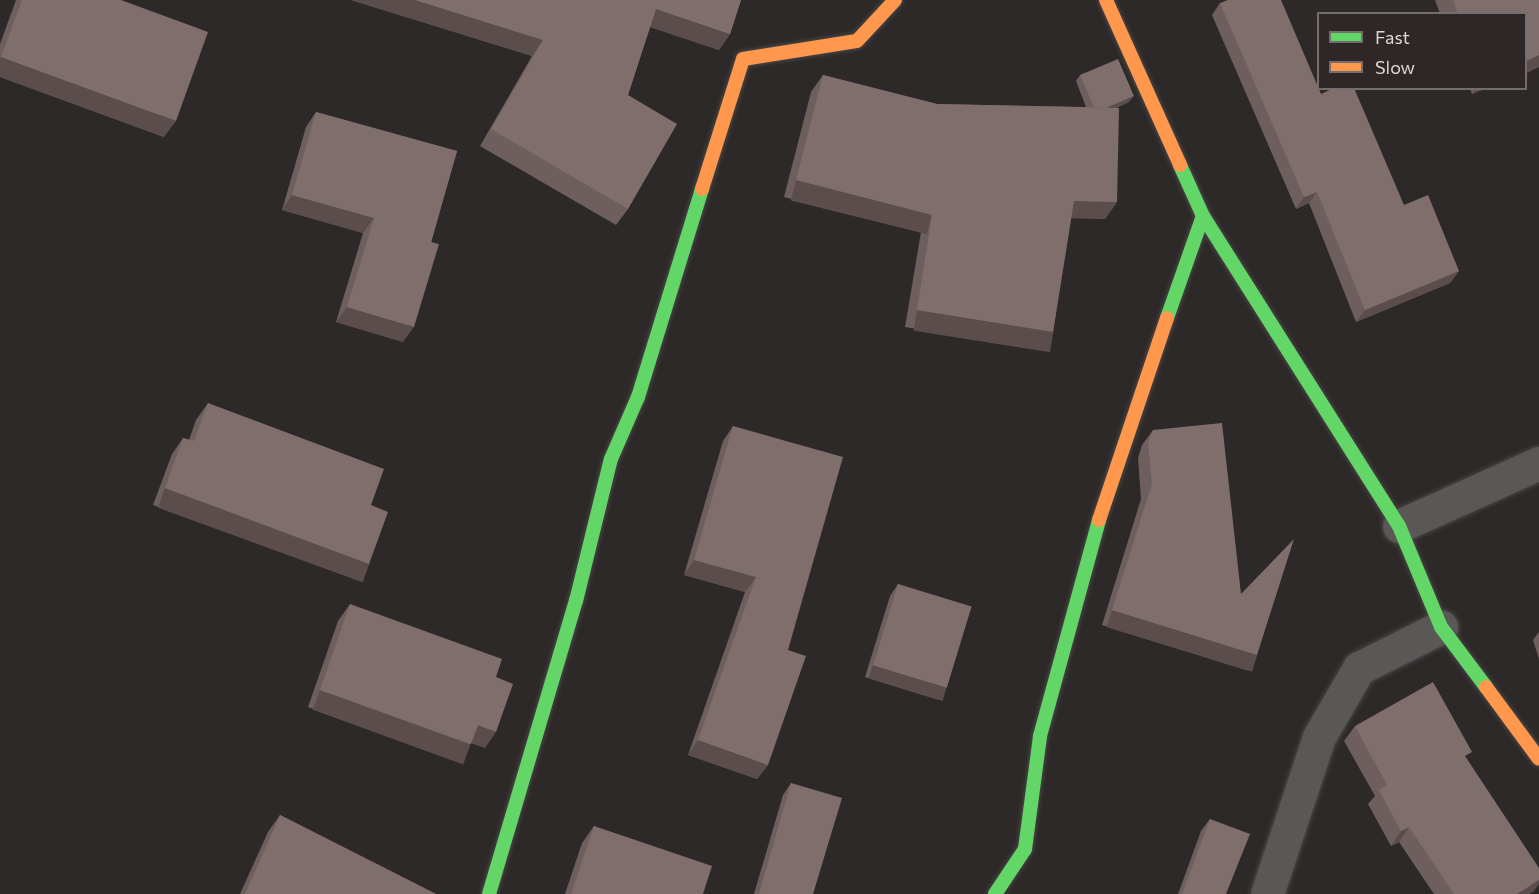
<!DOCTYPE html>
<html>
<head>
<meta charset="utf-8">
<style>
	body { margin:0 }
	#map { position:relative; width:1539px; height:894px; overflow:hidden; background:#2d2929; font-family:Commissioner,sans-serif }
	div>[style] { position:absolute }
	.roads { filter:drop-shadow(0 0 2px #494545) drop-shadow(0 0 2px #494545) }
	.street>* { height:33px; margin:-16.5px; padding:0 16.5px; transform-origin:16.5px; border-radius:16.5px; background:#5a5757 }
	.fast>* { height:14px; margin:-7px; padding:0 7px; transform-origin:7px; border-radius:7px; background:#63d668 }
	.slow>* { height:14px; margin:-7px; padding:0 7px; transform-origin:7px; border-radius:7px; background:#ff974d }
	.wall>* { inset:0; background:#6e5f5e }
	.shaded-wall>* { inset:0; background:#5a4d4c; transform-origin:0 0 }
	.building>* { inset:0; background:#806e6d; transform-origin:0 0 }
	span { translate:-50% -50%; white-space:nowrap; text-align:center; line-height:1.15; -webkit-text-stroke:6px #2f2727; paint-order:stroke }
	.legend { position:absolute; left:1317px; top:12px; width:210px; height:78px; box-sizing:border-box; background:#2f2727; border:2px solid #746d6d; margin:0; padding:8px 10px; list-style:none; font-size:18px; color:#dcd7d7 }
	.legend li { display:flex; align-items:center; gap:12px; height:30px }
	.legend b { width:30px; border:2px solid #746d6d }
</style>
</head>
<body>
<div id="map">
	<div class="roads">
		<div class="street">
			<i style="left:1399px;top:526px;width:154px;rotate:-24.2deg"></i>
			<i style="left:1267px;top:894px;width:165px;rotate:-71.7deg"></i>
			<i style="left:1319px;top:737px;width:80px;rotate:-59.9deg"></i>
			<i style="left:1359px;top:668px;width:92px;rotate:-26.6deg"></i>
		</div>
		<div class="fast">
			<i style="left:1180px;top:165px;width:56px;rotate:65.7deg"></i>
			<i style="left:1203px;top:216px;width:367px;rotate:57.7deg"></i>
			<i style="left:1399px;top:526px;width:109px;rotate:67.4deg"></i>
			<i style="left:1441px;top:627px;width:75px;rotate:53.1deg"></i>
			<i style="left:1167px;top:318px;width:108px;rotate:-70.6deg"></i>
			<i style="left:489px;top:894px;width:306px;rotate:-73.5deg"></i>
			<i style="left:576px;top:601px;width:146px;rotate:-76.2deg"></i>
			<i style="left:611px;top:459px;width:68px;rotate:-66.5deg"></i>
			<i style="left:638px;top:397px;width:218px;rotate:-72.9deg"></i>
			<i style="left:995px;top:894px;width:54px;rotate:-56.3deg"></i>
			<i style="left:1025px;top:849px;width:114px;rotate:-82.4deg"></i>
			<i style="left:1040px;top:736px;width:224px;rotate:-74.7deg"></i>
		</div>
		<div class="slow">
			<i style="left:1106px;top:0;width:181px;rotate:65.8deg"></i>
			<i style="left:702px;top:189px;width:136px;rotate:-72.5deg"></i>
			<i style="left:743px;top:59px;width:115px;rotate:-9deg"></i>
			<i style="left:857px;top:41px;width:56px;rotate:-47.2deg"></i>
			<i style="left:1099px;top:520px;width:213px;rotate:-71.4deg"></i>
			<i style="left:1486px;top:687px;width:89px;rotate:53.6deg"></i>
		</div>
	</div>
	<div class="wall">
		<i style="clip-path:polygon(16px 0,121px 0,164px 137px,0 77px,0 44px)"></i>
		<i style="clip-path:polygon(351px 0,741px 0,730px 34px,719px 50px,650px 27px,628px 95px,628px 209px,616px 225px,480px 146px,532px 56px)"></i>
		<i style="clip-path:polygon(1435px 0,1539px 0,1539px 67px,1526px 73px,1526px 14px,1440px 14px)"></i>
		<i style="clip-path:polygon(1220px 3px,1321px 94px,1404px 205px,1459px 271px,1450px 283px,1356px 322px,1309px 203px,1296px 209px,1212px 15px)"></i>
		<i style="clip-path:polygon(823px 75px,937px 104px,1086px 107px,1076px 81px,1080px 75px,1129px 102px,1116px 108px,1117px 202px,1105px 219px,1071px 218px,1053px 332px,1041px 349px,905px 327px,921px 232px,784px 197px,811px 92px)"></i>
		<i style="clip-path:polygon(1470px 88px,1487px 88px,1472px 94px)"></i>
		<i style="clip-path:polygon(316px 112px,457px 151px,403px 342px,336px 322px,363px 233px,282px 210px,306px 127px)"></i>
		<i style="clip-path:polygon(208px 403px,371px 505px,357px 580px,153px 505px,172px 454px,183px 438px,189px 440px,196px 420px)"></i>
		<i style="clip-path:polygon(733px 426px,788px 650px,768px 765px,757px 779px,688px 755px,745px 592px,684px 575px,723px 441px)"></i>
		<i style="clip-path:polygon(1153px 430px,1246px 670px,1102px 625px,1141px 499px,1138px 458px,1142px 445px)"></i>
		<i style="clip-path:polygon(898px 584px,939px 700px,865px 677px,890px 596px)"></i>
		<i style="clip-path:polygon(350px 604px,496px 677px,485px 748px,471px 743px,459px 761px,308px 707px,338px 621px)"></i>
		<i style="clip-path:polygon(1539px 632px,1539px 659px,1533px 640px)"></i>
		<i style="clip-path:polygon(1355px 726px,1467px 759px,1534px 891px,1529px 894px,1434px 894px,1399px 842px,1391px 846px,1368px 804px,1375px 796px,1344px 741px)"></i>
		<i style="clip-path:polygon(791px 783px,813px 894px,754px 894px,783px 795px)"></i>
		<i style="clip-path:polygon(280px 815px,436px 894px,240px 894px,268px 832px)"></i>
		<i style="clip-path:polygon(1210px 819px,1226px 894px,1178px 894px,1201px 831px)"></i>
		<i style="clip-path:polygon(594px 826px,703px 894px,565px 894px,582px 843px)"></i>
	</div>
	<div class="shaded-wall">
		<i style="clip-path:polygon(351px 0,415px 0,543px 40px,532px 56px)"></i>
		<i style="clip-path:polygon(656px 9px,730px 34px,719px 50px,644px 25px)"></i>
		<i style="clip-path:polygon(1539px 55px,1539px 67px,1526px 73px,1526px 61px)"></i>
		<i style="clip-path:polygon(1px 57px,176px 121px,164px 137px,0 77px,0 58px)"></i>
		<i style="clip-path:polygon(1476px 88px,1487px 88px,1472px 94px)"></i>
		<i style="clip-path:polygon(1134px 96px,1129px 102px,1091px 118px,1095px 112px)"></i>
		<i style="left:796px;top:180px;width:140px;height:21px;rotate:14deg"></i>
		<i style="clip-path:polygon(1317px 192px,1309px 203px,1296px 209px,1304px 197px)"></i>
		<i style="clip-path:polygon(292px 195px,374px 218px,363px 233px,282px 210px)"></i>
		<i style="clip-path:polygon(1074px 201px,1117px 202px,1105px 219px,1063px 218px)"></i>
		<i style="clip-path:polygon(1459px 271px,1450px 283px,1356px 322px,1365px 310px)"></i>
		<i style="clip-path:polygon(347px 307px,414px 327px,403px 342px,336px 322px)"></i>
		<i style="left:917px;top:310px;width:138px;height:21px;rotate:9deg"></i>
		<i style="left:165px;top:488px;width:218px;height:21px;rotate:20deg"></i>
		<i style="clip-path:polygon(694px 560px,756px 577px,745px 592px,684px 575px)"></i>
		<i style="left:1112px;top:610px;width:152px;height:18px;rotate:17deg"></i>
		<i style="left:873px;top:665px;width:77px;height:14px;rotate:17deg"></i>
		<i style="left:320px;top:690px;width:160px;height:21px;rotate:20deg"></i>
		<i style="clip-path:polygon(478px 725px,496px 732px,485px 748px,467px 741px)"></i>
		<i style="clip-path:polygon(698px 740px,768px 765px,757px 779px,688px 755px)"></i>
		<i style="clip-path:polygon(1409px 827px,1399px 842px,1391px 846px,1401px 831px)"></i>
		<i style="clip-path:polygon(1539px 880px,1539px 884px,1534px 891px,1529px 894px,1517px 894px)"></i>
	</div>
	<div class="building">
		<i style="clip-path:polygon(22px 0,121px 0,208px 32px,176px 121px,1px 57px)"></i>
		<i style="clip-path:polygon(415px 0,741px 0,730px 34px,656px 9px,628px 95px,677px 124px,628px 209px,491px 129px,543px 40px)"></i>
		<i style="clip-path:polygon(1228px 0,1281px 0,1321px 94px,1334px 88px,1354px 88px,1404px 205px,1428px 195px,1459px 271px,1365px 310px,1317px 192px,1304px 197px,1220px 3px)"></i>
		<i style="clip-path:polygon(1453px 0,1539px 0,1539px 55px,1526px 61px,1526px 14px,1458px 14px)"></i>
		<i style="clip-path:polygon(1118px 59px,1134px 96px,1106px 108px,1094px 107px,1080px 75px)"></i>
		<i style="clip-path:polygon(823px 75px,937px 104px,1119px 108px,1117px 202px,1074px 201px,1053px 332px,917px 310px,932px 215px,796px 180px)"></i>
		<i style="clip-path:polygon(316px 112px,457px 151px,431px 242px,439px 244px,414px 327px,347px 307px,374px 218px,292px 195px)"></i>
		<i style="clip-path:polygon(208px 403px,384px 469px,371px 505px,388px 512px,369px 564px,165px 488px,183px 438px,194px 441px)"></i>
		<i style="clip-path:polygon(1222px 423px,1241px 594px,1294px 539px,1257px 655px,1112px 610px,1152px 484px,1148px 442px,1153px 430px)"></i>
		<i style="clip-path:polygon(733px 426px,843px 457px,788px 650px,806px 656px,768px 765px,698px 740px,756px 577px,694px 560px)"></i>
		<i style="left:898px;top:584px;width:77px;height:85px;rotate:17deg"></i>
		<i style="clip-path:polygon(350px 604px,502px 659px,496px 677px,513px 684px,496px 732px,478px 725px,471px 744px,320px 690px)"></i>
		<i style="clip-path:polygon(1433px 682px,1472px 752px,1465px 756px,1539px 868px,1539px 880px,1517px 894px,1454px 894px,1409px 827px,1401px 831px,1379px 790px,1387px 785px,1355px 726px)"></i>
		<i style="clip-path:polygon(791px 783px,842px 798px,813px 894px,759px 894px)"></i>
		<i style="clip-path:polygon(280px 815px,436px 894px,245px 894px)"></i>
		<i style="clip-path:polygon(1210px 819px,1250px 834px,1226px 894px,1182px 894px)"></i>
		<i style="clip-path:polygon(594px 826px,712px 866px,703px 894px,571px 894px)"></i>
	</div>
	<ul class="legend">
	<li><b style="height:8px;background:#63d668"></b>Fast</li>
	<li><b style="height:8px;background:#ff974d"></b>Slow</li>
	</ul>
</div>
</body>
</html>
